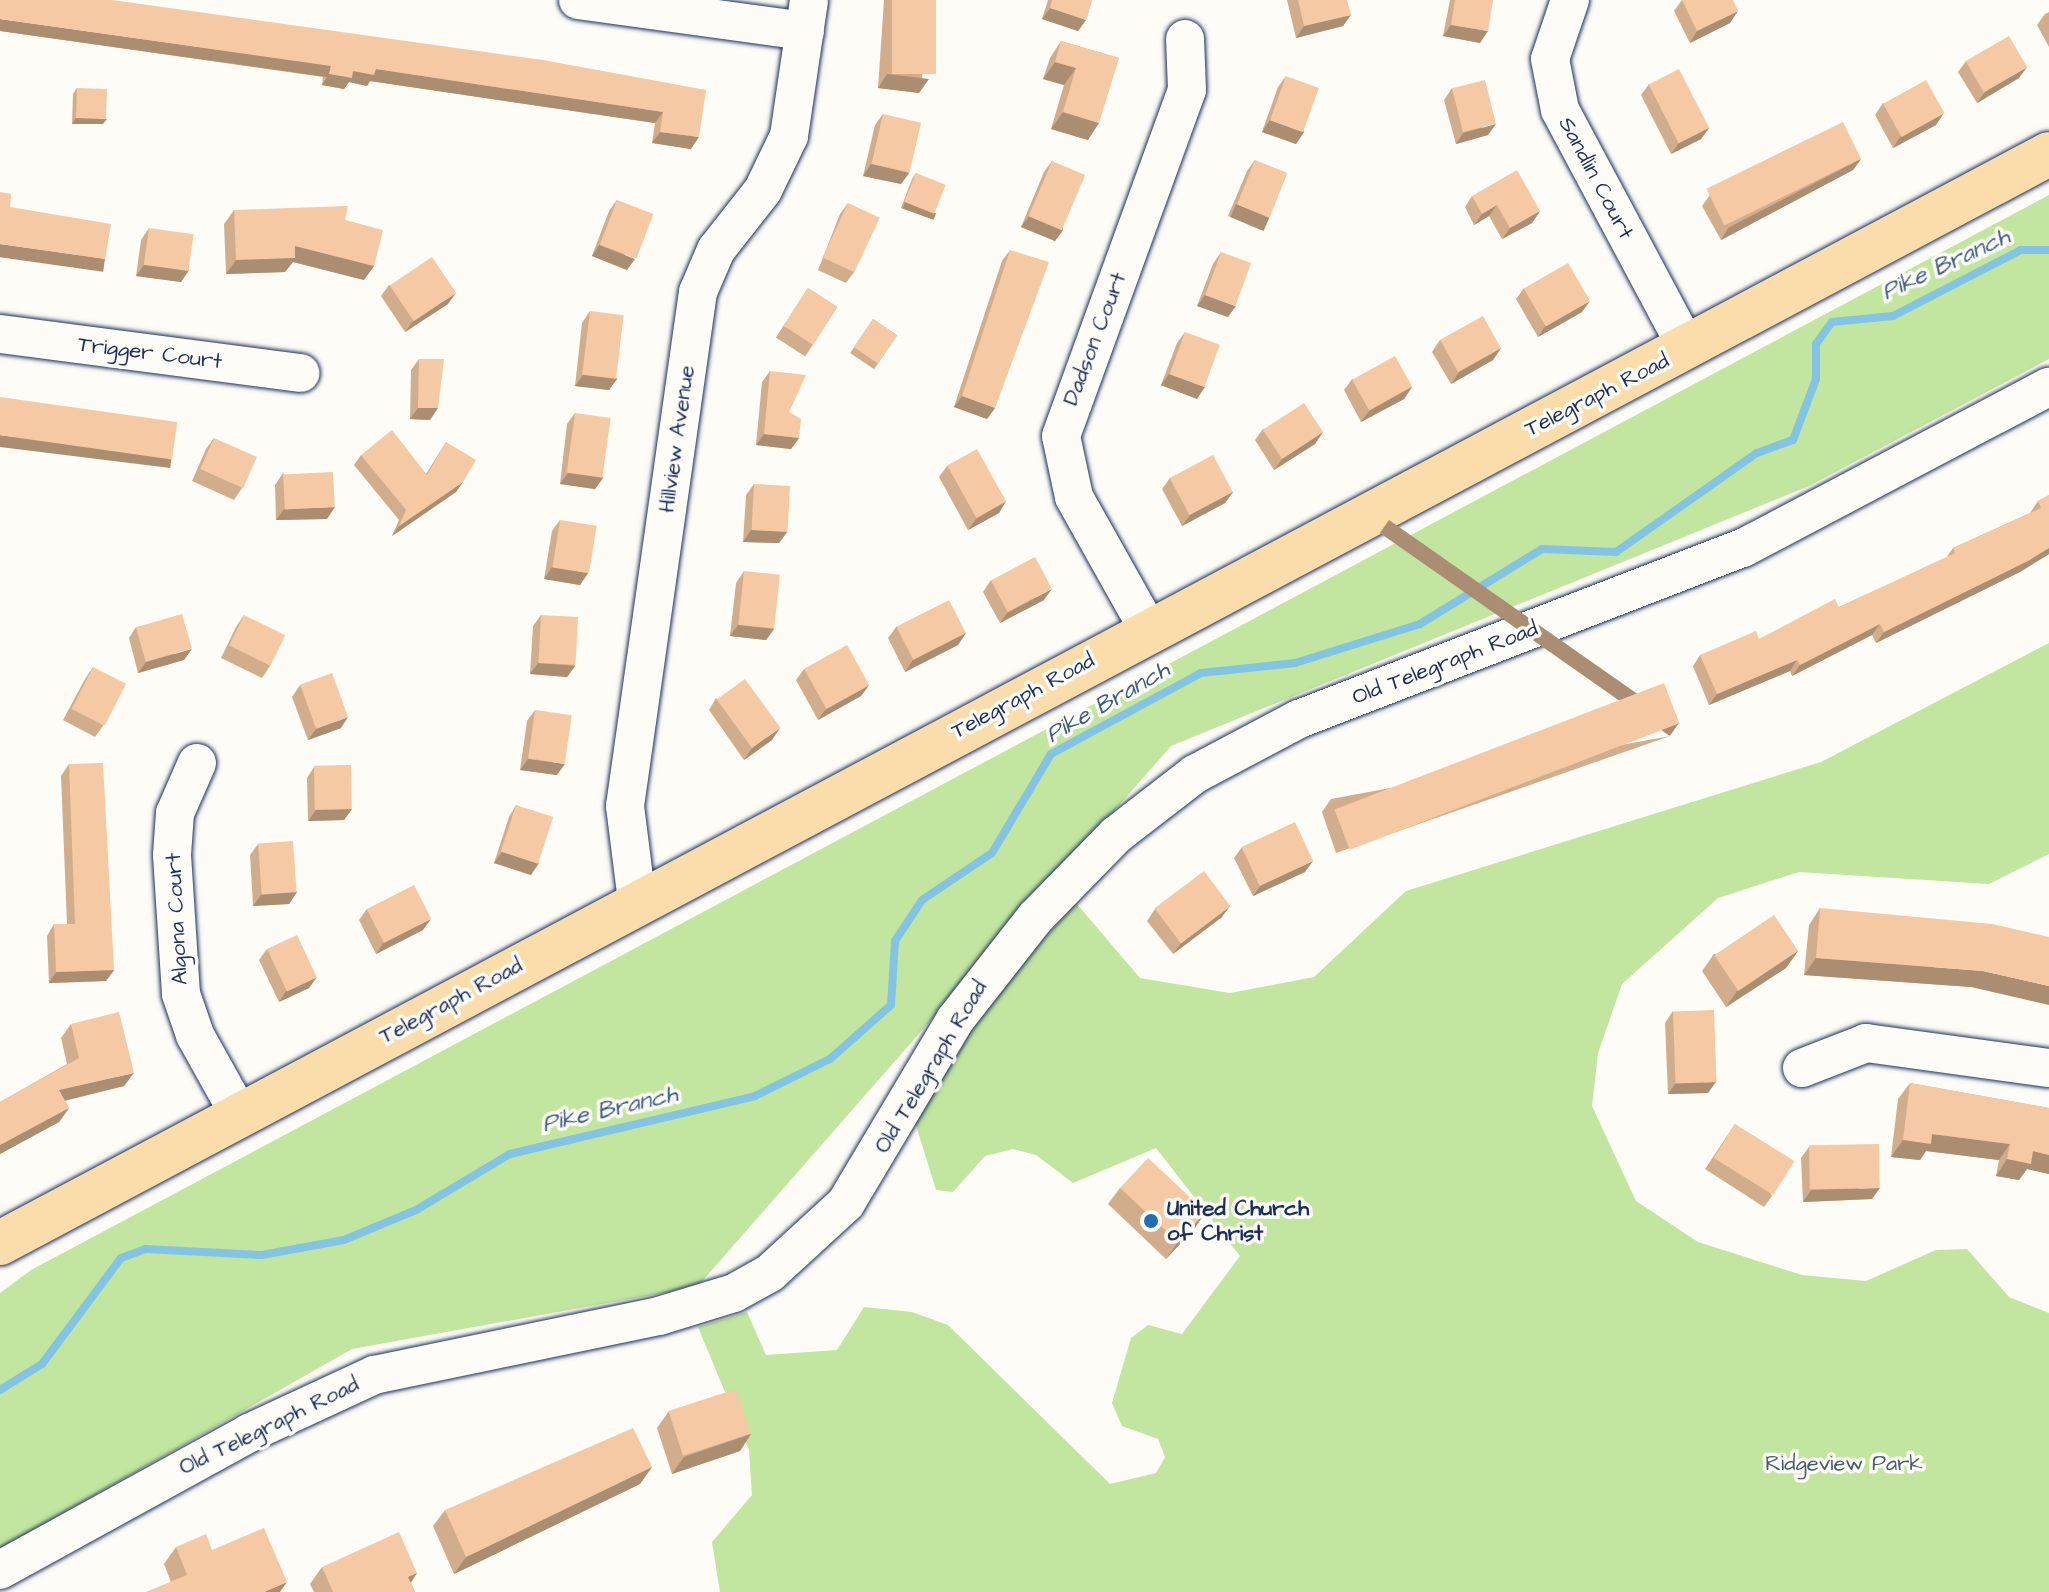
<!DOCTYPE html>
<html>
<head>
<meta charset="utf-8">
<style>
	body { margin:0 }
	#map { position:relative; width:2049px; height:1592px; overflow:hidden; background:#fdfcf7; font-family:"Architects Daughter",sans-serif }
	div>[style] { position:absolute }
	.green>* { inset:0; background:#c2e69f }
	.stream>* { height:8px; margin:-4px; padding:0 4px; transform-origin:4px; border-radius:4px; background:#83c4e4 }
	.roads { filter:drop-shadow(0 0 2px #1b2f5e) drop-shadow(0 0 2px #1b2f5e) }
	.minor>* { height:38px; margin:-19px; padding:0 19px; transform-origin:19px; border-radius:19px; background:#fdfcf7 }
	.major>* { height:44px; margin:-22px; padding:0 22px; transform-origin:22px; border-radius:22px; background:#faddab }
	.wall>* { inset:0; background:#d2ad8c; transform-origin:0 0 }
	.shaded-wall>* { inset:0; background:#ab8d72; transform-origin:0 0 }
	.building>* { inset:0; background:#f4c9a3; transform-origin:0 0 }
	.dots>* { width:22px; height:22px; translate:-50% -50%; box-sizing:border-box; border:4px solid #fdfcf7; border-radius:50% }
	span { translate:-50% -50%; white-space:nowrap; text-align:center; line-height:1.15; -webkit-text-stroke:7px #fdfcf7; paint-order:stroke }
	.street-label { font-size:22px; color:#1b2f5e }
	.poi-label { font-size:22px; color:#1b2f5e; font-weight:700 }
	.left { translate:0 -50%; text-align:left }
	.park-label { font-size:22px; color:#455d6e }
	.water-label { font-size:24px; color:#3a5c86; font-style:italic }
</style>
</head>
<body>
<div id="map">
	<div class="green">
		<i style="clip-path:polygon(2049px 195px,2049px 359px,1809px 486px,1171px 746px,697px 1287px,352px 1349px,0 1549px,0 1293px,31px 1270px)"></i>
		<i style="clip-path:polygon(2049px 643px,2049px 854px,1989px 884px,1799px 872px,1718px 898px,1622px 984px,1598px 1053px,1592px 1106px,1636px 1201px,1698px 1242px,1802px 1275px,1866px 1281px,1936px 1250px,1967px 1249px,2009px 1297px,2049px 1313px,2049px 1592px,720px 1592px,712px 1542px,752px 1495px,749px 1450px,698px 1327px,747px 1312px,766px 1355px,837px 1350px,864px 1307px,912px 1312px,948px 1325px,1110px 1484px,1156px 1473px,1165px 1457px,1158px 1439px,1122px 1426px,1112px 1403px,1131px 1338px,1148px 1325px,1182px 1334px,1240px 1256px,1156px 1148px,1073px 1183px,1036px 1155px,1013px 1149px,985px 1156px,953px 1192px,936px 1190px,914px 1119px,959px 1032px,1076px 903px,1140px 978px,1230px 993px,1314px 977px,1406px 891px,1821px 762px)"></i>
	</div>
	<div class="stream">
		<i style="left:0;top:1390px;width:49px;rotate:-31.8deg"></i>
		<i style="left:42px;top:1364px;width:132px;rotate:-53.3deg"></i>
		<i style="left:121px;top:1258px;width:27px;rotate:-20deg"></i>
		<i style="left:146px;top:1249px;width:116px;rotate:3deg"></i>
		<i style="left:262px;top:1255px;width:83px;rotate:-10.4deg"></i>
		<i style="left:344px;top:1240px;width:78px;rotate:-22.6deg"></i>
		<i style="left:416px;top:1210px;width:109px;rotate:-30.8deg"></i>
		<i style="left:510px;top:1154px;width:252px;rotate:-13.3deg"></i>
		<i style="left:755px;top:1096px;width:84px;rotate:-26.3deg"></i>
		<i style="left:830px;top:1059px;width:81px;rotate:-41.5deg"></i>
		<i style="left:891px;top:1005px;width:64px;rotate:-86.4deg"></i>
		<i style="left:895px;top:941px;width:49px;rotate:-56.6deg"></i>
		<i style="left:922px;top:900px;width:84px;rotate:-33.9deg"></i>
		<i style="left:992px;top:853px;width:115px;rotate:-59.2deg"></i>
		<i style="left:1051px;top:754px;width:170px;rotate:-28.4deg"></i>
		<i style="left:1201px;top:673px;width:95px;rotate:-6.1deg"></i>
		<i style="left:1295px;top:663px;width:131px;rotate:-17.3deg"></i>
		<i style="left:1420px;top:624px;width:143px;rotate:-31.6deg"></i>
		<i style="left:1542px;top:549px;width:74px;rotate:2.3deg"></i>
		<i style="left:1616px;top:552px;width:172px;rotate:-35.1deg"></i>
		<i style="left:1757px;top:453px;width:38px;rotate:-20deg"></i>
		<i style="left:1793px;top:440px;width:65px;rotate:-69.3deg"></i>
		<i style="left:1816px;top:379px;width:35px;rotate:-90deg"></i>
		<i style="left:1816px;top:344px;width:27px;rotate:-54deg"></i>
		<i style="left:1832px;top:322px;width:61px;rotate:-5.6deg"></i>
		<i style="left:1893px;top:316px;width:144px;rotate:-27.3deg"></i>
		<i style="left:2021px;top:250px;width:28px"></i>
	</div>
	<div class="roads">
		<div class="minor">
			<i style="left:578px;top:0;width:229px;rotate:7.8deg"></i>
			<i style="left:1570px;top:0;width:62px;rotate:108.7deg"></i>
			<i style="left:1550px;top:59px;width:52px;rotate:78.9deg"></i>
			<i style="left:1560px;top:110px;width:270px;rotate:61.9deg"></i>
			<i style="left:0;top:334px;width:303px;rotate:7.4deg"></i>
			<i style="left:1148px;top:629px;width:151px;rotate:-119.3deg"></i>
			<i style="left:1074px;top:497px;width:62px;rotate:-102deg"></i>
			<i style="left:1061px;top:436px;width:368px;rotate:-70deg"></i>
			<i style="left:1187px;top:90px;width:51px;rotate:-92.2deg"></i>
			<i style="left:197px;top:763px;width:55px;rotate:113.7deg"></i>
			<i style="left:175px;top:813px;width:42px;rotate:94.1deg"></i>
			<i style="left:172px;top:855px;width:139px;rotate:86.3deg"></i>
			<i style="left:181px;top:994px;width:43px;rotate:71.1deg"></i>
			<i style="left:195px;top:1035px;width:90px;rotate:60.9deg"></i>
			<i style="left:637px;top:901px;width:96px;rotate:-97.2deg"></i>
			<i style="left:625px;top:806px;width:519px;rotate:-81.92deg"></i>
			<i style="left:698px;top:292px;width:46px;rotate:-66.8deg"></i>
			<i style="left:716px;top:250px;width:76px;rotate:-51.9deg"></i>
			<i style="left:763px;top:190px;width:60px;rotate:-64.3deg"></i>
			<i style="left:789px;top:136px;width:137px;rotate:-81.6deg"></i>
			<i style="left:1802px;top:1068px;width:69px;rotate:-21.3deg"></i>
			<i style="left:1866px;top:1043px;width:185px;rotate:7.8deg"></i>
			<i style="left:0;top:1570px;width:284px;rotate:-28.8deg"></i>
			<i style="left:249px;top:1433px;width:138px;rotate:-24.9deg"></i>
			<i style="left:374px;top:1375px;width:291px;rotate:-11.7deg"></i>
			<i style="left:659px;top:1316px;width:78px;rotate:-17deg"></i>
			<i style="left:734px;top:1293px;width:41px;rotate:-29.1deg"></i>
			<i style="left:770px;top:1273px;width:103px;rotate:-42.6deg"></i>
			<i style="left:846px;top:1203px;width:213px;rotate:-59.2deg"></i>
			<i style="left:955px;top:1020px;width:130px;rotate:-51.9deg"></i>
			<i style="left:1035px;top:918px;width:116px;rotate:-45.7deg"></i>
			<i style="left:1116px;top:835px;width:100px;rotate:-37.7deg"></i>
			<i style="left:1195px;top:774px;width:118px;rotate:-27.9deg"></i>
			<i style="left:1299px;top:719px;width:476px;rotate:-21.1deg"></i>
			<i style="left:1743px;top:548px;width:346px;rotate:-27.8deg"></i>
		</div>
		<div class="major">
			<i style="left:0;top:1243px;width:2320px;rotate:-27.99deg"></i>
		</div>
	</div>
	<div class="wall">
		<i style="clip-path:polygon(884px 0,936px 0,919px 93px,878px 88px)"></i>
		<i style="clip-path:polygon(1048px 0,1092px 0,1086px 20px,1078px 31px,1042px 19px)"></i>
		<i style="clip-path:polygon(1287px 0,1347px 0,1343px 26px,1296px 38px)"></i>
		<i style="clip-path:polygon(1450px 0,1493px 0,1480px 43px,1443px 36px)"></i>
		<i style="clip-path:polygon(1682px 0,1730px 23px,1690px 43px,1674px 11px)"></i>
		<i style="clip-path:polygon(2049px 12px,2049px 47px,2037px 25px,2045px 14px)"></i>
		<i style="clip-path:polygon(0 31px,706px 90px,691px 149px,652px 143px,655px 123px,370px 81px,367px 86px,349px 82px,344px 89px,322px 85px,323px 77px)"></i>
		<i style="clip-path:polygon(1061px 41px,1119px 58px,1088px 140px,1051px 129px,1064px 85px,1043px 79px,1050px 58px)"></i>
		<i style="clip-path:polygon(1966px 61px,2019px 78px,1977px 103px,1958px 72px)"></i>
		<i style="clip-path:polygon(1286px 76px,1304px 132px,1296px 144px,1262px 132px,1278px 87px)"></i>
		<i style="clip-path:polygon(1649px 84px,1709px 128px,1701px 139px,1671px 154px,1641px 95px)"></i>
		<i style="clip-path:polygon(77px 88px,103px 124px,72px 124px,73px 94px)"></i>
		<i style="clip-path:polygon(1452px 88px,1488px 135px,1456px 144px,1444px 100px)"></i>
		<i style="clip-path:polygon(1883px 103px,1936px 125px,1893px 148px,1875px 115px)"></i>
		<i style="clip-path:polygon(883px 114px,909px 173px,901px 184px,863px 176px,875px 125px)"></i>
		<i style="clip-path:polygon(1861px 159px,1853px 170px,1721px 240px,1702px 206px,1710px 195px)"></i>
		<i style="clip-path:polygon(1255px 160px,1269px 218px,1261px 230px,1228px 216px,1247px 171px)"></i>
		<i style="clip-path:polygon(1052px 161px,1063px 230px,1055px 241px,1021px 227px,1044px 172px)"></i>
		<i style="clip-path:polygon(916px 173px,932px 219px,901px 208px,912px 179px)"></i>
		<i style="clip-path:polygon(1472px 196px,1540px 211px,1532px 223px,1502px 239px,1489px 216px,1474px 225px,1465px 207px)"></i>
		<i style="clip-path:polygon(617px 200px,627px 270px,592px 256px,609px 211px)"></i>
		<i style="clip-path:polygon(848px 203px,854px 272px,846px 283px,818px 270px,840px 214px)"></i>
		<i style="clip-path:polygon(234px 210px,345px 220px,374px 266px,364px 280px,293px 262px,285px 272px,226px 274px,224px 224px)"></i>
		<i style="clip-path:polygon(149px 228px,189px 270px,181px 282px,136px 276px,141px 240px)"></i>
		<i style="clip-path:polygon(1010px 250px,995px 408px,987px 419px,954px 407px,1002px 261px)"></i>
		<i style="clip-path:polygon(1221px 252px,1228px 317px,1197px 306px,1213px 264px)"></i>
		<i style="clip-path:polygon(389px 285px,448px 304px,405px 332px,381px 296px)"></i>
		<i style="left:808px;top:288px;width:35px;height:59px;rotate:33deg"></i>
		<i style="clip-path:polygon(1524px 288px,1582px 312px,1538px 337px,1516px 299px)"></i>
		<i style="clip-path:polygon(590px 311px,617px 379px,609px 390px,575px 386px,582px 323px)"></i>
		<i style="left:873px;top:319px;width:29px;height:41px;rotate:34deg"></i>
		<i style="clip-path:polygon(1185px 332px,1197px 399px,1161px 385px,1177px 343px)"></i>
		<i style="clip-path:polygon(1440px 340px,1501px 348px,1493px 360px,1451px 384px,1432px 352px)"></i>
		<i style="clip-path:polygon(419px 359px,430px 420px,410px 419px,411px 370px)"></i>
		<i style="clip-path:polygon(770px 371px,799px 438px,791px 449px,756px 445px,762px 382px)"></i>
		<i style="clip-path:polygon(1352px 379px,1412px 387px,1404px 399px,1361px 422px,1344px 390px)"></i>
		<i style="clip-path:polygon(575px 413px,603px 478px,595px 489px,560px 484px,567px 424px)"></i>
		<i style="clip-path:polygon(1263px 429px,1323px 432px,1315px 444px,1274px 470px,1255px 440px)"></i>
		<i style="clip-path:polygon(214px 438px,242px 488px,234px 500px,192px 481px,206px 449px)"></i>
		<i style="clip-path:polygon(446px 442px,463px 482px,456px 492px,392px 536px,399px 520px,354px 465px,361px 455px,426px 474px)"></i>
		<i style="clip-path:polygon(947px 466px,1006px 501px,999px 513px,968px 530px,939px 477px)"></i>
		<i style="clip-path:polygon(283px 473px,327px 519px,276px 520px,275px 485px)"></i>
		<i style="clip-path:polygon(1170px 478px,1233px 492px,1225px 503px,1182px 526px,1162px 489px)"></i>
		<i style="clip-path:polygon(754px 484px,787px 532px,779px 543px,743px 542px,746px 495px)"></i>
		<i style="clip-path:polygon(2049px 495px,2049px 554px,2020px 572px,1876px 643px,1872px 635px,1792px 676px,1790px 671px,1709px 705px,1693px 666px,1700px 655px,1759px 639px,1839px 607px,1946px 558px,1953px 548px,2030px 513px,2038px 501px)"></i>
		<i style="clip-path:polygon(560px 520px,588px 573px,580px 585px,544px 579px,552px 531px)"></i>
		<i style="clip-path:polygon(744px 571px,774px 629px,766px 640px,730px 636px,736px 583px)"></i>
		<i style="clip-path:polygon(991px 580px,1044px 600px,1000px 623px,983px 592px)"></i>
		<i style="clip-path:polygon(244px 615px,270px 666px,262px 678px,221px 658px,236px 627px)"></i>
		<i style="clip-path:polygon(541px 615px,575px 666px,567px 677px,530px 674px,533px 626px)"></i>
		<i style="clip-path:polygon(136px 627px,184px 660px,138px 673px,129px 638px)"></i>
		<i style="clip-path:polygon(896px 627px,966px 633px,958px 645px,905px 672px,888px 638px)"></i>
		<i style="clip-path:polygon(93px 667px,103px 726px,95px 737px,63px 720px,85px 679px)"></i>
		<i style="clip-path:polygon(804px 669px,869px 685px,861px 696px,818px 720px,796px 680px)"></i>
		<i style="clip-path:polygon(300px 685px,341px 728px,308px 740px,292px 697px)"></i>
		<i style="clip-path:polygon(716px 698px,772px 740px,744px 760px,709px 710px)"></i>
		<i style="clip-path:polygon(535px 710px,557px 775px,520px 770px,527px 721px)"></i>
		<i style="clip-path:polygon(1670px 736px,1336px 853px,1322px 812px,1331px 799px)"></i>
		<i style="clip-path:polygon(69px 764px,114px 970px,106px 981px,49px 983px,47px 936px,54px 924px,67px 924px,61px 776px)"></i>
		<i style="clip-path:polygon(314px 767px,352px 809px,344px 820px,308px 821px,307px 778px)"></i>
		<i style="clip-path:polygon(516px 805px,531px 875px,494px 863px,509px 817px)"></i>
		<i style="clip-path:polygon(258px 844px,297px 892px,289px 904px,253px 906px,250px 855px)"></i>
		<i style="clip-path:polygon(1242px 847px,1305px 872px,1253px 896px,1234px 858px)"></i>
		<i style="clip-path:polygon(1820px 908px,1971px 987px,1804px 975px,1809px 925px)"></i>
		<i style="clip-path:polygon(367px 909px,423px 930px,376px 954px,359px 920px)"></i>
		<i style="clip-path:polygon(1155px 909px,1222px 917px,1173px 954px,1147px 921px)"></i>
		<i style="clip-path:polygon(267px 949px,309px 988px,279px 1002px,259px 960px)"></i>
		<i style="clip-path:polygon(1798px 951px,1786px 968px,1726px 1007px,1702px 971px,1714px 954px)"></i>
		<i style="clip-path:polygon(1673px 1011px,1708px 1093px,1668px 1094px,1665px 1023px)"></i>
		<i style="clip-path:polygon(71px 1024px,124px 1086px,65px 1101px,69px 1108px,59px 1122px,0 1154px,0 1102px,67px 1064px,61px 1038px)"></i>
		<i style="clip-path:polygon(1910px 1083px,2049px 1108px,2049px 1174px,2027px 1169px,2019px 1180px,1996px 1176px,1999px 1160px,1926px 1151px,1920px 1160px,1891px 1157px,1898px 1099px)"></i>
		<i style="clip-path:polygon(1735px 1124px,1772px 1196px,1764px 1207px,1705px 1169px)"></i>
		<i style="clip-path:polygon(1809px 1147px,1872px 1199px,1803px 1202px,1801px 1158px)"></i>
		<i style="clip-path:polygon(1120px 1188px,1206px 1212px,1194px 1229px,1166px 1259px,1108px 1204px)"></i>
		<i style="clip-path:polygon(669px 1411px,751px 1434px,740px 1451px,672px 1474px,657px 1428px)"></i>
		<i style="clip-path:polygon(652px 1467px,640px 1484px,454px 1574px,433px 1526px,445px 1510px)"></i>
		<i style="clip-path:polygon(176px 1547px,212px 1550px,280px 1592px,171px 1582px,164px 1564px)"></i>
		<i style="clip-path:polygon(322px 1567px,417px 1573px,411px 1583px,415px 1592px,314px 1592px,310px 1584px)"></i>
	</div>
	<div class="shaded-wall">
		<i style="clip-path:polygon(1050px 8px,1086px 20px,1078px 31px,1042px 19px)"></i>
		<i style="clip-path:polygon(1738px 11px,1730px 23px,1690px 43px,1697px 31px)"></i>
		<i style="clip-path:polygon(1351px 15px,1343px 26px,1296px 38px,1304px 26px)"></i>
		<i style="left:0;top:19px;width:334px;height:12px;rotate:8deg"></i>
		<i style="clip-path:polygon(1451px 25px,1488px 31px,1480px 43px,1443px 36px)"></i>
		<i style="clip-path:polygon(1055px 62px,1076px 68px,1064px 85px,1043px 79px)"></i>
		<i style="clip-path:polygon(2027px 67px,2019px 78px,1977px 103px,1985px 92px)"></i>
		<i style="clip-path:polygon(376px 69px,663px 112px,655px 123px,370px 81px,367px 86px,349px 82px,344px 89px,322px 85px,329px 74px)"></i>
		<i style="clip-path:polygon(887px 74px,929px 79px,919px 93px,878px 88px)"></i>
		<i style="clip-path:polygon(1063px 112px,1099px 123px,1088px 140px,1051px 129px)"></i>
		<i style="clip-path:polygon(1944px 113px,1936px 125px,1893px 148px,1900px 137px)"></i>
		<i style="clip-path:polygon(76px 118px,107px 119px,103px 124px,72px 124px)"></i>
		<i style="clip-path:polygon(1270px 120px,1304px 132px,1296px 144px,1262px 132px)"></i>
		<i style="clip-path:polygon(1496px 124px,1488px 135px,1456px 144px,1463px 133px)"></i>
		<i style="clip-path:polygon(1709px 128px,1701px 139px,1671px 154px,1679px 143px)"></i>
		<i style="clip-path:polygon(660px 132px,699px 137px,691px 149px,652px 143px)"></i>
		<i style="clip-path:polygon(1861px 159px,1853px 170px,1721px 240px,1728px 228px)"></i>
		<i style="clip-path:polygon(871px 164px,909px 173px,901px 184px,863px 176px)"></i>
		<i style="left:905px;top:202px;width:33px;height:7px;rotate:20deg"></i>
		<i style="left:1236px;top:204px;width:36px;height:14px;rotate:23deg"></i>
		<i style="clip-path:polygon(1497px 205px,1489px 216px,1474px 225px,1482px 214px)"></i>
		<i style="clip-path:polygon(1540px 211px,1532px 223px,1502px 239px,1510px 228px)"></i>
		<i style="clip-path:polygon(1029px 216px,1063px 230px,1055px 241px,1021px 227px)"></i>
		<i style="left:0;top:244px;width:106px;height:13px;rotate:8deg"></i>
		<i style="clip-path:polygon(599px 245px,635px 259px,627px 270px,592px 256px)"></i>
		<i style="clip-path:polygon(295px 246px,374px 266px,364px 280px,293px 262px,285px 272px,226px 274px,236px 260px)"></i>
		<i style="clip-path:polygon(144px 265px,189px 270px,181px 282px,136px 276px)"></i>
		<i style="clip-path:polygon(456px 293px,448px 304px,405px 332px,413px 321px)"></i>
		<i style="clip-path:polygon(1205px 295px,1236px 306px,1228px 317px,1197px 306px)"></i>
		<i style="clip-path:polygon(1590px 301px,1582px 312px,1538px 337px,1546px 325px)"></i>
		<i style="clip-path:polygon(1501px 348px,1493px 360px,1451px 384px,1459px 372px)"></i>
		<i style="clip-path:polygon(1169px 374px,1205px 387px,1197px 399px,1161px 385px)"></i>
		<i style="clip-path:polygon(583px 375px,617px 379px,609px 390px,575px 386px)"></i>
		<i style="clip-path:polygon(1412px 387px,1404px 399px,1361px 422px,1369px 411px)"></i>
		<i style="clip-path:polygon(962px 396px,995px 408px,987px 419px,954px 407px)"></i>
		<i style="clip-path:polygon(418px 408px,438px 408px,430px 420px,410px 419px)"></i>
		<i style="clip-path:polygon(1323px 432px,1315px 444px,1274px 470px,1282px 459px)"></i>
		<i style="clip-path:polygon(764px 434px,799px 438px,791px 449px,756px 445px)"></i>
		<i style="left:0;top:435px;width:173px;height:12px;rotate:7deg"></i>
		<i style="clip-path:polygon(568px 473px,603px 478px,595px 489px,560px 484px)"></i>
		<i style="clip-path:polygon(463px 482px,456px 492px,392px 536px,399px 526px)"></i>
		<i style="clip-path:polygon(1233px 492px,1225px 503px,1182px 526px,1190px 515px)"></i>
		<i style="clip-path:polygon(1006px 501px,999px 513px,968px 530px,976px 519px)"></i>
		<i style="clip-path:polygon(335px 507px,327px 519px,276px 520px,284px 509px)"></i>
		<i style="clip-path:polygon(751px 530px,787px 532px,779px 543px,743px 542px)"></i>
		<i style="clip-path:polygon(2049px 548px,2049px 554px,2020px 572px,1876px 643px,1884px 632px)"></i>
		<i style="clip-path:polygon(552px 567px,588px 573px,580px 585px,544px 579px)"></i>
		<i style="clip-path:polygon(1052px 589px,1044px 600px,1000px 623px,1008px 612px)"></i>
		<i style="clip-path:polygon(1880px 624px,1872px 635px,1792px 676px,1800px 665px)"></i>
		<i style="clip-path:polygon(738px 625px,774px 629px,766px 640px,730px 636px)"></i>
		<i style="clip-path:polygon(966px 633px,958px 645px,905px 672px,913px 660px)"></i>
		<i style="clip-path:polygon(192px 649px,184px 660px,138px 673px,146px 662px)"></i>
		<i style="clip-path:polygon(1797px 660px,1790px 671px,1709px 705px,1717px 694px)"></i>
		<i style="clip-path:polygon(538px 663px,575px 666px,567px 677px,530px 674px)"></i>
		<i style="clip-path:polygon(869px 685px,861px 696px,818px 720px,826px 709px)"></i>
		<i style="clip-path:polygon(348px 717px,341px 728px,308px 740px,316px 729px)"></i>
		<i style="left:1679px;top:723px;width:16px;height:354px;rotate:125deg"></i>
		<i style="clip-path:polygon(780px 728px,772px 740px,744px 760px,752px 748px)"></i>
		<i style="clip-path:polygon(528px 759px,565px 764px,557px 775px,520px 770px)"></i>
		<i style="clip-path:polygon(352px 809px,344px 820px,308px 821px,316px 810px)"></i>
		<i style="clip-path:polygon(502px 852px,539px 863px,531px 875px,494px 863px)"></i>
		<i style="clip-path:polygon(1313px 861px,1305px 872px,1253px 896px,1261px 885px)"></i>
		<i style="clip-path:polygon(297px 892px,289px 904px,253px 906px,261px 895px)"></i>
		<i style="clip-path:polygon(1230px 906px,1222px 917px,1173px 954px,1181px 943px)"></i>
		<i style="clip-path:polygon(431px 919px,423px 930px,376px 954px,384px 942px)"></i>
		<i style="clip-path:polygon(1798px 951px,1786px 968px,1726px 1007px,1737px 991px)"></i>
		<i style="clip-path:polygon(1816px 958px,1983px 971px,2049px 986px,2049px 1005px,1971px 987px,1804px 975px)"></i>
		<i style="clip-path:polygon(114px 970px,106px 981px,49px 983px,56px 972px)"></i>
		<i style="clip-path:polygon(317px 977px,309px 988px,279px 1002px,286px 991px)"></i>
		<i style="clip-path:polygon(134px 1073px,124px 1086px,50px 1104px,59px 1090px)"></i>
		<i style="clip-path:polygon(1716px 1082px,1708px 1093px,1668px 1094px,1676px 1083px)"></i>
		<i style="clip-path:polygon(69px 1108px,59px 1122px,0 1154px,0 1145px)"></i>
		<i style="clip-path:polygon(1932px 1134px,2010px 1144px,1999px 1160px,1926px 1151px,1920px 1160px,1891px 1157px,1903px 1140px)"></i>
		<i style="clip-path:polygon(2033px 1151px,2049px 1155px,2049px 1174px,2027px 1169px,2019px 1180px,1996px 1176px,2007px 1159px)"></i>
		<i style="clip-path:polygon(1880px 1188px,1872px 1199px,1803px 1202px,1811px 1190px)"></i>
		<i style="clip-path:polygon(1206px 1212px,1194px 1229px,1166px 1259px,1178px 1242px)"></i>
		<i style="clip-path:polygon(751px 1434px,740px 1451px,672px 1474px,684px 1457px)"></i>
		<i style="clip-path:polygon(652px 1467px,640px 1484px,454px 1574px,466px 1557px)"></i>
		<i style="clip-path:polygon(417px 1573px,405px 1590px,408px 1577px)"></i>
		<i style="clip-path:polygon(287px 1582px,280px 1592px,264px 1592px)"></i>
	</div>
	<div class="building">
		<i style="clip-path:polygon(0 0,112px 0,543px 60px,706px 90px,699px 137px,660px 132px,663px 112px,376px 69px,374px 75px,353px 71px,352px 78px,329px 74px,331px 66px,0 19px)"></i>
		<i style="left:892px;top:0;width:44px;height:74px"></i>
		<i style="clip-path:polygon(1052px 0,1092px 0,1086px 20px,1050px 8px)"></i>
		<i style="clip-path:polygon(1298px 0,1347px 0,1351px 15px,1304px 26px)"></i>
		<i style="clip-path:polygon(1455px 0,1493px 0,1488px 31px,1451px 25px)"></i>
		<i style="clip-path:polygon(1682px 0,1733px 0,1738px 11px,1697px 31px)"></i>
		<i style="left:2009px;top:36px;width:36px;height:50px;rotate:60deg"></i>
		<i style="clip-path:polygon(1061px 41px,1119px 58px,1099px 123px,1063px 112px,1076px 68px,1055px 62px)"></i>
		<i style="left:1679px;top:69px;width:66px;height:34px;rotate:63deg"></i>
		<i style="left:1286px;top:76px;width:35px;height:47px;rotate:20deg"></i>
		<i style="left:1485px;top:80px;width:45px;height:34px;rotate:76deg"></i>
		<i style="left:1926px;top:80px;width:38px;height:49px;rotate:61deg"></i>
		<i style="left:77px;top:88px;width:30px;height:30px;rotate:2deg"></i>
		<i style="left:883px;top:114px;width:39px;height:51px;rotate:13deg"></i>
		<i style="left:1843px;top:122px;width:41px;height:152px;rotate:64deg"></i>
		<i style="left:1255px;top:160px;width:35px;height:48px;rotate:22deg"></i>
		<i style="left:1052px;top:161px;width:36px;height:60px;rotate:23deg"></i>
		<i style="clip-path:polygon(1517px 170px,1540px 211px,1510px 228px,1497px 205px,1482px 214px,1472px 196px)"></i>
		<i style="left:916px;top:173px;width:32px;height:31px;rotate:22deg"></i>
		<i style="clip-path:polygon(0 192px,11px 194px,10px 207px,111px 224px,105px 259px,0 244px)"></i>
		<i style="left:617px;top:200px;width:39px;height:48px;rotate:21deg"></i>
		<i style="left:848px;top:203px;width:35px;height:60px;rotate:25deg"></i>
		<i style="clip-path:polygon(348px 206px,345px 220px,383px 230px,374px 266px,295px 246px,295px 258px,236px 260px,234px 210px)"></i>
		<i style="left:149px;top:228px;width:45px;height:37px;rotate:8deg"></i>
		<i style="clip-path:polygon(1010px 250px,1049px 262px,995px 408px,962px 396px)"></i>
		<i style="left:1221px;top:252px;width:32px;height:46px;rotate:20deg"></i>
		<i style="left:432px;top:257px;width:43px;height:51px;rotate:56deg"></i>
		<i style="left:1568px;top:263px;width:44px;height:51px;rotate:60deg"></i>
		<i style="left:808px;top:288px;width:35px;height:45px;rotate:33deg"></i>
		<i style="left:590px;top:311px;width:34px;height:64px;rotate:7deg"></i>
		<i style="left:1483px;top:316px;width:37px;height:49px;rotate:61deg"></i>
		<i style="left:873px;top:319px;width:29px;height:34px;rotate:34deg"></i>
		<i style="left:1185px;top:332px;width:37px;height:45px;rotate:20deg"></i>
		<i style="left:1395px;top:356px;width:35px;height:49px;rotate:61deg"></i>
		<i style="clip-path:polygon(419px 359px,444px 359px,438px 408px,418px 408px)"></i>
		<i style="clip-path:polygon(770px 371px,806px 375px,789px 412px,801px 419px,799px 438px,764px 434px)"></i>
		<i style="left:0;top:397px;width:179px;height:38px;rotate:8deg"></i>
		<i style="left:1304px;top:403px;width:35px;height:49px;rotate:57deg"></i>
		<i style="left:575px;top:413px;width:36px;height:60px;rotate:8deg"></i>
		<i style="clip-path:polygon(392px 430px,427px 475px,446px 442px,476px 460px,463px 482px,399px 526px,406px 510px,361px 455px)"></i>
		<i style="left:214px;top:438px;width:47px;height:34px;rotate:24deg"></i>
		<i style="left:977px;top:449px;width:60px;height:34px;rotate:61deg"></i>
		<i style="left:1213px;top:455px;width:42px;height:49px;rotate:62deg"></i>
		<i style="left:333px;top:472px;width:35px;height:50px;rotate:87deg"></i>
		<i style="left:754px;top:484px;width:36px;height:46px;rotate:3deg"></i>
		<i style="clip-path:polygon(2049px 495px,2049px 548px,2028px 561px,1884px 632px,1880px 624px,1800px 665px,1797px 660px,1717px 694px,1700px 655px,1756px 631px,1759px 639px,1835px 599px,1839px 607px,1955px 553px,1953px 548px,2041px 508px,2038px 501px)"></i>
		<i style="left:560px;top:520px;width:37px;height:48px;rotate:9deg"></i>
		<i style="left:1035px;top:557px;width:36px;height:50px;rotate:62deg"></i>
		<i style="left:744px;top:571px;width:36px;height:54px;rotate:6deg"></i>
		<i style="left:949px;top:600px;width:37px;height:59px;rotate:63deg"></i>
		<i style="left:182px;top:614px;width:36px;height:48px;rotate:74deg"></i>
		<i style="left:244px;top:615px;width:46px;height:34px;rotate:26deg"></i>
		<i style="left:541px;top:615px;width:37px;height:48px;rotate:3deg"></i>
		<i style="left:847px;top:645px;width:46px;height:49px;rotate:61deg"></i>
		<i style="left:93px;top:667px;width:37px;height:47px;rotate:27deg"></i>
		<i style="left:332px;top:673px;width:47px;height:34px;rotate:70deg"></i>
		<i style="left:745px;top:679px;width:60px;height:35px;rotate:54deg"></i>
		<i style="left:1664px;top:683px;width:43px;height:353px;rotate:69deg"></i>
		<i style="left:535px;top:710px;width:37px;height:49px;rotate:8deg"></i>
		<i style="clip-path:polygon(103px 763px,114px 970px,56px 972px,54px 924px,75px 924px,69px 764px)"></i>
		<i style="left:351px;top:765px;width:44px;height:37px;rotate:89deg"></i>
		<i style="left:516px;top:805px;width:39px;height:49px;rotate:18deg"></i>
		<i style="left:1295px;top:822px;width:43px;height:59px;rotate:65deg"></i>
		<i style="left:293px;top:841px;width:51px;height:35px;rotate:86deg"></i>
		<i style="left:1204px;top:871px;width:44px;height:62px;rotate:53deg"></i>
		<i style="left:414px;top:885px;width:38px;height:53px;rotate:63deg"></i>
		<i style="clip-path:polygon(1820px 908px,1992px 924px,2049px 937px,2049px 986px,1983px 971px,1816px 958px)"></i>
		<i style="left:1774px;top:915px;width:43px;height:72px;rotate:56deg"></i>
		<i style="left:297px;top:935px;width:47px;height:33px;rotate:65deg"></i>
		<i style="left:1714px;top:1010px;width:72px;height:41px;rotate:88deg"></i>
		<i style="clip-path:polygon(119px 1012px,134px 1073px,59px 1090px,69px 1108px,0 1145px,0 1102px,79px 1058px,71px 1024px)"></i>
		<i style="clip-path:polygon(1910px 1083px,2049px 1108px,2049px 1155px,2033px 1151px,2031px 1164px,2007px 1159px,2010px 1144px,1932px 1134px,1931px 1144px,1903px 1140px)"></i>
		<i style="left:1735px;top:1124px;width:70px;height:40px;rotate:32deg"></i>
		<i style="left:1879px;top:1144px;width:44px;height:70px;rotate:89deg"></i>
		<i style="left:1148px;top:1158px;width:79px;height:41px;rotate:43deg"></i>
		<i style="left:736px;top:1389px;width:47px;height:71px;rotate:72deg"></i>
		<i style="clip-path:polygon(633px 1428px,652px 1467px,466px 1557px,445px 1510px)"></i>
		<i style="clip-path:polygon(264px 1528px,287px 1582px,264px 1592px,146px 1592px,187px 1575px,176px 1547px,206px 1534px,212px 1550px)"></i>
		<i style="clip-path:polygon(399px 1532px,417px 1573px,408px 1577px,415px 1592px,333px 1592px,322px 1567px)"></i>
	</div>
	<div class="dots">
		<i style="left:1151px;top:1221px;background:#1f6fb2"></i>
	</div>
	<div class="street-label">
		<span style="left:1596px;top:178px;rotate:62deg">Sandlin Court</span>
		<span style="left:1095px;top:339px;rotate:-69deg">Dadson Court</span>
		<span style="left:150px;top:353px;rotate:7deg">Trigger Court</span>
		<span style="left:1597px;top:395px;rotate:-27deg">Telegraph Road</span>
		<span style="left:677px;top:439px;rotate:-82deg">Hillview Avenue</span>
		<span style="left:1445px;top:663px;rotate:-21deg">Old Telegraph Road</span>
		<span style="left:1023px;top:696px;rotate:-28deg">Telegraph Road</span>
		<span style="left:177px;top:919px;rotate:-93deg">Algona Court</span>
		<span style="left:451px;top:1001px;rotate:-28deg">Telegraph Road</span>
		<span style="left:931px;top:1067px;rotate:-59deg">Old Telegraph Road</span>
		<span style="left:269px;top:1426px;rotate:-26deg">Old Telegraph Road</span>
	</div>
	<div class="poi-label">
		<span class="left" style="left:1167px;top:1221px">United Church<br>of Christ</span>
	</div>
	<div class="park-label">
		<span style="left:1844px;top:1464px">Ridgeview Park</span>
	</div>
	<div class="water-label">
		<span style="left:1946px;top:265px;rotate:-25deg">Pike Branch</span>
		<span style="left:1108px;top:703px;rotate:-30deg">Pike Branch</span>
		<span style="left:610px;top:1110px;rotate:-13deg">Pike Branch</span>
	</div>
</div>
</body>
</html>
